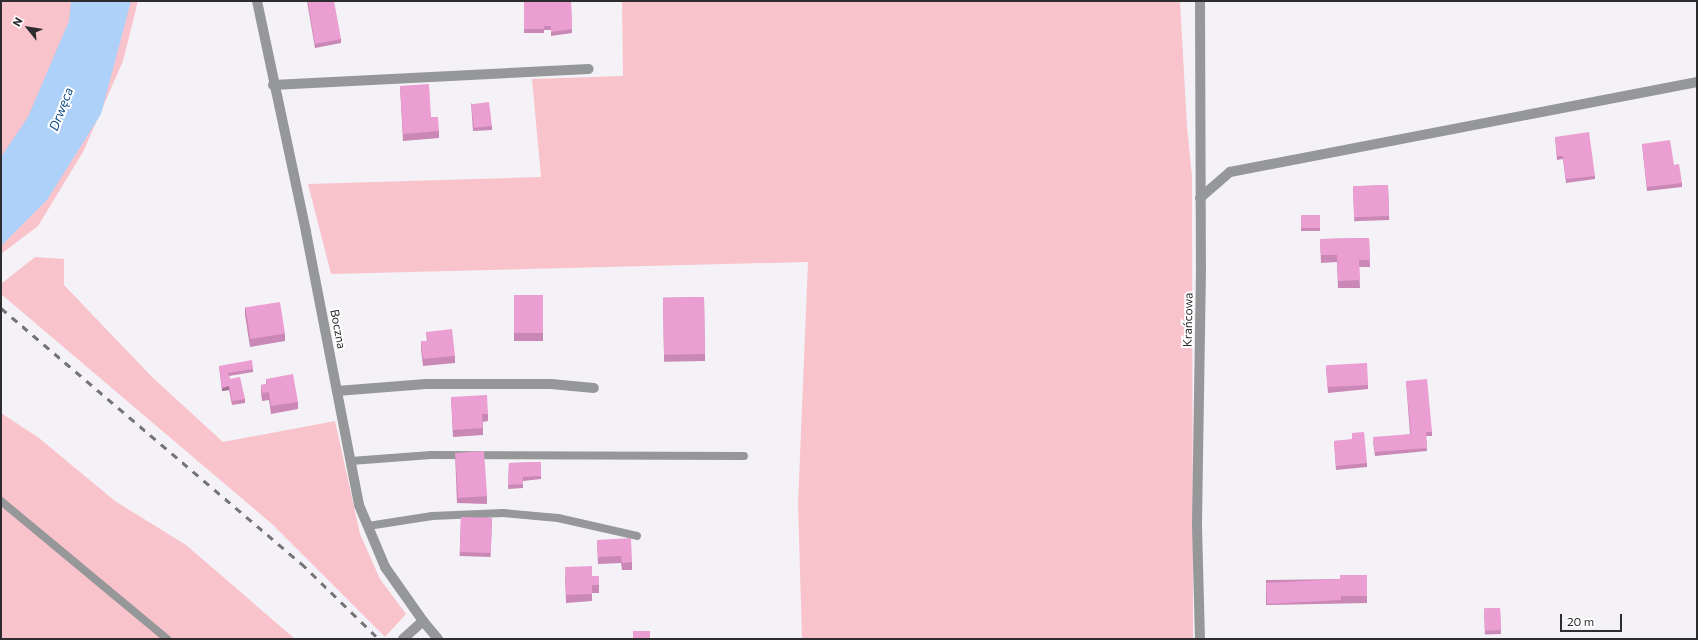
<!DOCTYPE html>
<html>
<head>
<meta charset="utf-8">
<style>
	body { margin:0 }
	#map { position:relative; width:1698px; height:640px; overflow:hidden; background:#f5f2f7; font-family:Commissioner,sans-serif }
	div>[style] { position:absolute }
	.green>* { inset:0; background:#f9c3cc }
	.water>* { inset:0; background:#aed1f9 }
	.service>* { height:8px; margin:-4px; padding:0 4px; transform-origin:4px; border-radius:4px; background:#969799 }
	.minor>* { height:10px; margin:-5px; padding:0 5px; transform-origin:5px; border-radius:5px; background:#969799 }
	.rail>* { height:3px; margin-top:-1.5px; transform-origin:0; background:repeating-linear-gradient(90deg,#747376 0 7px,transparent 0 14px) }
	.wall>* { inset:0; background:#c988b5; transform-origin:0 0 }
	.shaded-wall>* { inset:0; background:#a46f93 }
	.building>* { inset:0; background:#ea9ed2; transform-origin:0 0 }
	span { translate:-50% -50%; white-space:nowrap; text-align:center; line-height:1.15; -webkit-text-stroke:4px #fff; paint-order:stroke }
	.street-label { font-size:12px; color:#2d2c2e }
	.water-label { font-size:13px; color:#0f4d87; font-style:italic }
	.frame { position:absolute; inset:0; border:2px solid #2d2c2e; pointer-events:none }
	.north { position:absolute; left:8px; top:8px; width:40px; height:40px; -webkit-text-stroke:3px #fff; paint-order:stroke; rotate:300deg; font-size:11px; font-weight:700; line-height:16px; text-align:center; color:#2d2c2e }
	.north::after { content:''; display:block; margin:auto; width:14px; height:18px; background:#2d2c2e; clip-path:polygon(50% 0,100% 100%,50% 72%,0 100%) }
	.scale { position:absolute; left:1560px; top:614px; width:62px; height:18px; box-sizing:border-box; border:2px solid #2d2c2e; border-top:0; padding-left:5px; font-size:12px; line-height:14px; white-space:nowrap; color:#2d2c2e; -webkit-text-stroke:3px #fff; paint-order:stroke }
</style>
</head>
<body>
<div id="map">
	<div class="green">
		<i style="clip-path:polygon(1px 1px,138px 1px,123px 61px,83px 152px,38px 226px,1px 254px)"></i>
		<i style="clip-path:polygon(622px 1px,1180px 1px,1187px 127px,1192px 176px,1193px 639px,802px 639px,798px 504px,808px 262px,331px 274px,308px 184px,541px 177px,532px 79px,623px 76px)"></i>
		<i style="clip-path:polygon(35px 257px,64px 259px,64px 285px,152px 377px,223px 442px,335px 421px,360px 534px,380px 579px,406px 614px,385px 637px,272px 524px,1px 294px,1px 284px)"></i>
		<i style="clip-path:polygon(1px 413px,39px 438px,115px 501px,186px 545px,295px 639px,1px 639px)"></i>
	</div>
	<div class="water">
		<i style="clip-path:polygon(71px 1px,131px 1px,101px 114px,47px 200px,1px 246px,1px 157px,28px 117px,69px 21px)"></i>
	</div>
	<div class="service">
		<i style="left:351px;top:461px;width:80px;rotate:-4.3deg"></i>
		<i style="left:431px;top:455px;width:313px;rotate:0.2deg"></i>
		<i style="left:1px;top:501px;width:216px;rotate:39.7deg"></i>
		<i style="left:368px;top:526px;width:65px;rotate:-8.9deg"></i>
		<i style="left:432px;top:516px;width:71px;rotate:-2.4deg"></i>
		<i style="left:503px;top:513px;width:55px;rotate:5.2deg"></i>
		<i style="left:558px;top:518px;width:81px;rotate:12.8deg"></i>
	</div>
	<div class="minor">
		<i style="left:257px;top:1px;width:236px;rotate:78deg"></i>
		<i style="left:306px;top:232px;width:278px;rotate:79deg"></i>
		<i style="left:359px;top:505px;width:67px;rotate:67.2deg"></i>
		<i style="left:385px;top:567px;width:66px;rotate:54.9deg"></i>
		<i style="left:423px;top:621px;width:27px;rotate:138deg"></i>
		<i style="left:1200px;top:1px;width:267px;rotate:89.8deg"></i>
		<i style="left:1201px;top:268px;width:258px;rotate:90.9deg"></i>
		<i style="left:1197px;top:526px;width:113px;rotate:88.5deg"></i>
		<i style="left:273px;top:85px;width:316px;rotate:-2.9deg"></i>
		<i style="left:1200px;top:198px;width:40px;rotate:-41deg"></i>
		<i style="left:1230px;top:172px;width:476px;rotate:-10.9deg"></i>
		<i style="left:337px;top:391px;width:89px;rotate:-4.5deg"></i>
		<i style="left:426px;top:384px;width:125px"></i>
		<i style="left:551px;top:384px;width:43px;rotate:5.3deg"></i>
		<i style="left:423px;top:621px;width:23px;rotate:50deg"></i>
	</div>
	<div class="rail">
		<i style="left:1px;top:308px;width:394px;rotate:40.4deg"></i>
		<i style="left:301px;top:563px;width:109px;rotate:44.3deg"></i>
	</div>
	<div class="wall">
		<i style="clip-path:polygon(307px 1px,341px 39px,341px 43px,315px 48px)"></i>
		<i style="clip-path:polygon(524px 1px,571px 1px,572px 33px,551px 36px,551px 30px,544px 30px,544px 33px,524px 33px)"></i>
		<i style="clip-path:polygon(400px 86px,431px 117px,439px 131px,439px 138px,403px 141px)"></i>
		<i style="clip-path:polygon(471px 103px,492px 126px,492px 130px,473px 131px)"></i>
		<i style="clip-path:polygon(1555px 137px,1595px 176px,1595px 179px,1566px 183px,1563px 159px,1557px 160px)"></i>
		<i style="clip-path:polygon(1642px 144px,1674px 165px,1682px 183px,1682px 187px,1647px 191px)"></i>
		<i style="left:1388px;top:185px;width:35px;height:35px;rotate:88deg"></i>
		<i style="left:1301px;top:215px;width:19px;height:16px"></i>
		<i style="clip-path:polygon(1369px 238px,1370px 267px,1359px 267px,1360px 288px,1338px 288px,1337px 262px,1321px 263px,1320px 239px)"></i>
		<i style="left:514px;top:295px;width:29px;height:46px"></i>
		<i style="left:704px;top:297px;width:64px;height:41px;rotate:89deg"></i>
		<i style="clip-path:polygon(245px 307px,285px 334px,285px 341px,250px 347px,245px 315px)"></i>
		<i style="clip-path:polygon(426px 332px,455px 356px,455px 363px,423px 366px,421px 349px,421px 341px,427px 341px)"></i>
		<i style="clip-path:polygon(219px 366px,253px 369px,253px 372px,229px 376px,230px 379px,245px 399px,245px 403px,232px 405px,229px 390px,222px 391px)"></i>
		<i style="clip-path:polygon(1326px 367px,1368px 385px,1368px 389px,1328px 393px)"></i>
		<i style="clip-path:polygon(266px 379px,298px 402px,298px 409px,271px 414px,269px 400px,262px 401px,261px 392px,261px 385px,266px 384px)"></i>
		<i style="clip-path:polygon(1406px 381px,1432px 432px,1432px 436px,1426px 436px,1427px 451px,1375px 456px,1373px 441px,1410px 434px)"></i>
		<i style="clip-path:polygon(451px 397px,488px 414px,488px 421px,483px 422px,483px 435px,453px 437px)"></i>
		<i style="clip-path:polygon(1352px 433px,1367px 463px,1367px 467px,1336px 470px,1334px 441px,1352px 440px)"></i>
		<i style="clip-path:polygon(455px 452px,487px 496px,487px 504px,457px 503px)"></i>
		<i style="clip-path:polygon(541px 462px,541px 479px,523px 481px,523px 488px,508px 489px,509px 463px)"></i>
		<i style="left:461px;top:517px;width:31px;height:39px;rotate:2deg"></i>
		<i style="clip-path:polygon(597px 540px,632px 562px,632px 570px,622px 570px,621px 563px,598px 564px)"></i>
		<i style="clip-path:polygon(565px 575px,592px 576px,599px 585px,599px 593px,592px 593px,592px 601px,566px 603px)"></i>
		<i style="clip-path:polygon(1367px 575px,1367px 603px,1266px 605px,1266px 580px,1340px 579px)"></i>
		<i style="left:1500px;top:608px;width:26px;height:16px;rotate:88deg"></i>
	</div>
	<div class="shaded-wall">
		<i style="clip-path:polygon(229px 386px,229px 390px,222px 391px,222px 388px)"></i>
	</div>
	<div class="building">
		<i style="clip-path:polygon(308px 1px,334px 1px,341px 39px,315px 44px)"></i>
		<i style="clip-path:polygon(524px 1px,571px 1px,572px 29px,551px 32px,551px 26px,544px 26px,544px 29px,524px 29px)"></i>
		<i style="clip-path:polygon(429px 84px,431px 117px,438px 117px,439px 131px,403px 134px,400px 86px)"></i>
		<i style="left:489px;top:102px;width:24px;height:18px;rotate:83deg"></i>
		<i style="clip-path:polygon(1589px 132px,1595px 176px,1566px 179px,1563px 156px,1557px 156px,1555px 137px)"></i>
		<i style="clip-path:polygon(1670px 140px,1674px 165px,1679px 164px,1682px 183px,1647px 187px,1642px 144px)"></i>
		<i style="left:1388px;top:185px;width:31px;height:35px;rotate:88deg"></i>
		<i style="left:1301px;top:215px;width:19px;height:13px"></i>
		<i style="clip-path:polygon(1369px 238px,1370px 260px,1359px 260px,1360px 280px,1338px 281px,1337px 255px,1321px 255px,1320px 239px)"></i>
		<i style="left:514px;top:295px;width:29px;height:38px"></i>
		<i style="left:704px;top:297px;width:57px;height:41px;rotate:89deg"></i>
		<i style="left:280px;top:302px;width:32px;height:35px;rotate:81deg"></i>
		<i style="clip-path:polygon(452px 329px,455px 356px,423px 359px,421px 341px,428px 341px,426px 332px)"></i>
		<i style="clip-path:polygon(252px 360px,253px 369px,228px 373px,230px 379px,240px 377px,245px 399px,232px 401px,229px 386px,222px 388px,219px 366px)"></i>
		<i style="left:1367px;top:363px;width:22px;height:41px;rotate:87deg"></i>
		<i style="clip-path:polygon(293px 374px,298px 402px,271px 406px,269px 392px,262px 393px,261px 385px,267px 384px,266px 379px)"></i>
		<i style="clip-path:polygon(1427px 379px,1432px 432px,1426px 432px,1427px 448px,1375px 452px,1373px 437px,1411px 434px,1406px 381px)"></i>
		<i style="clip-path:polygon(487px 395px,488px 414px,482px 414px,483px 428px,453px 430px,451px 397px)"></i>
		<i style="clip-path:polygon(1364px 432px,1367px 463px,1336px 466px,1334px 441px,1352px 439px,1352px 433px)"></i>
		<i style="left:484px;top:451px;width:45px;height:29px;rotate:86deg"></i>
		<i style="clip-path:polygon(541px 462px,541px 476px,523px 477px,523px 484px,508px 485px,509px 463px)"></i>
		<i style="left:461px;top:517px;width:31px;height:35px;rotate:2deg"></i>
		<i style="clip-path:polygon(631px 538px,632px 562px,622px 563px,621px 556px,598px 557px,597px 540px)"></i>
		<i style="clip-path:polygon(592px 566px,592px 576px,599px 576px,599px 585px,592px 585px,592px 594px,566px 595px,565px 567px)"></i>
		<i style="left:1340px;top:575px;width:27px;height:21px"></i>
		<i style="left:1340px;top:579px;width:21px;height:74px;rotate:87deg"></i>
		<i style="left:1500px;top:608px;width:22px;height:16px;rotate:87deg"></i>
		<i style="left:650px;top:631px;width:8px;height:17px;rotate:90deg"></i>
	</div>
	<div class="street-label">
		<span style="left:1188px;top:320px;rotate:-89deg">Krańcowa</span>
		<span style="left:338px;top:329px;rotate:79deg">Boczna</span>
	</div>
	<div class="water-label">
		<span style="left:61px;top:109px;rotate:-69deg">Drwęca</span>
	</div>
	<div class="frame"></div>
	<div class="north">N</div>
	<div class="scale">20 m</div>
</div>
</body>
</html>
